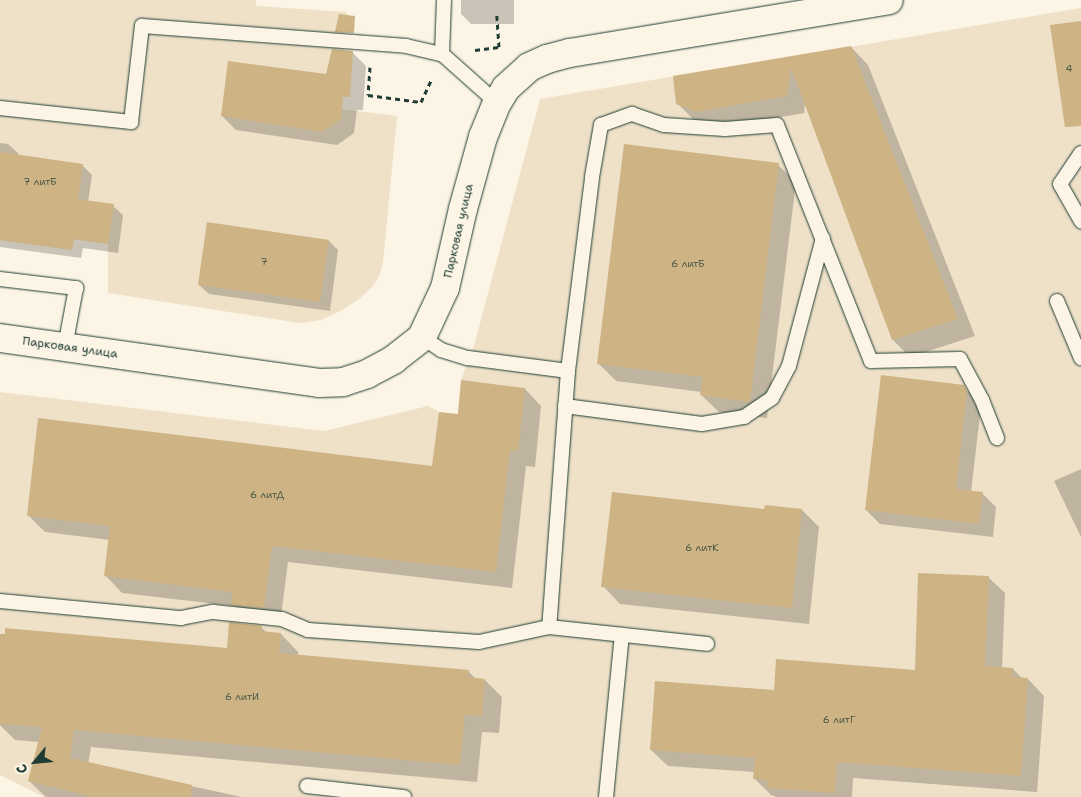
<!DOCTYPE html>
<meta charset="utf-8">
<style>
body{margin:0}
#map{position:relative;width:1081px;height:797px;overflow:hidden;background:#fcf5e5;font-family:"Shantell Sans",sans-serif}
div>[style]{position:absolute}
.built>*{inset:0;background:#eee1c8}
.shadow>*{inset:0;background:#0003}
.building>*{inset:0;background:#ceb384}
.path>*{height:3px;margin-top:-1.5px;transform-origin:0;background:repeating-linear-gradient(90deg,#1f3d34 0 5px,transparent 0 9px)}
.roads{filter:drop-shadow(0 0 1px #1f3d34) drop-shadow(0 0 1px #1f3d34)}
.service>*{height:14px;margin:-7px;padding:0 7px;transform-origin:7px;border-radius:7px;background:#fcf5e5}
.tertiary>*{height:28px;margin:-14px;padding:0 14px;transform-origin:14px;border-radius:14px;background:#fcf5e5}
span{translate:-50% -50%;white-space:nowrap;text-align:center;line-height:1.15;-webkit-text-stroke:4px #fcf5e5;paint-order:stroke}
.number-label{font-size:10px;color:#4b5a48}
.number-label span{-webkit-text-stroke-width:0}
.street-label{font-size:12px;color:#1f3d34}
.north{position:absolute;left:10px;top:737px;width:50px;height:50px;-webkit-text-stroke:4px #fcf5e5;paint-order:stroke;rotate:242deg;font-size:14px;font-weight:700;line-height:20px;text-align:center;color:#1f3d34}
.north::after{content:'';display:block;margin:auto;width:18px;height:22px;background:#1f3d34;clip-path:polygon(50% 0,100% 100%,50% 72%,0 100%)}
</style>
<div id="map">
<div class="built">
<i style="clip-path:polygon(0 0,256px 0,256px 6px,347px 12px,343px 61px,350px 97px,343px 97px,342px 109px,397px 116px,383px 263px,380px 274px,373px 286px,359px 299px,342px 310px,321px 320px,300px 323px,108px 293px,108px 244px,74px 239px,72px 250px,0 240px)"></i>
<i style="clip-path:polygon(1081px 8px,1081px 797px,44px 797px,0 775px,0 392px,324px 431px,428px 406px,439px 412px,458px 414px,461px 380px,475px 342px,540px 99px)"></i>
</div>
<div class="shadow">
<i style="clip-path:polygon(461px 0,514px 0,514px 24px,471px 24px,461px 14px)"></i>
<i style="clip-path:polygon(851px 47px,868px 65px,975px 336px,910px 357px,893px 340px,805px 103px,804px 113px,714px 129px,695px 121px,677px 103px)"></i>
<i style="clip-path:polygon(352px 52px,366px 66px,363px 110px,357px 110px,354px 133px,337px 145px,236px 130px,222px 116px,327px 75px)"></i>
<i style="clip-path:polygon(0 143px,8px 144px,18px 153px,18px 156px,82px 165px,92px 175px,88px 202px,113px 206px,123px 215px,118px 253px,83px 248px,81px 258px,0 247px)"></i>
<i style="clip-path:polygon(778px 165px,796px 182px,767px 418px,719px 412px,701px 395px,702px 392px,616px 381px,599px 364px)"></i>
<i style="clip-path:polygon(329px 241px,338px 250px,330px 311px,209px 294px,199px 285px)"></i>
<i style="clip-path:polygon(963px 386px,981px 406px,971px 492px,982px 493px,996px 507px,993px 537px,880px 524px,866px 510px)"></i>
<i style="clip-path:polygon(525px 389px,541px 406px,535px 467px,526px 466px,512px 588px,288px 562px,280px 624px,249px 621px,234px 606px,122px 593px,106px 576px,110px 540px,45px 532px,28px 515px,434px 467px,459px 415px)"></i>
<i style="clip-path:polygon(1081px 469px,1081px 537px,1054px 481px)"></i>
<i style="clip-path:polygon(765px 510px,802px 510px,819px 527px,809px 624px,620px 604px,603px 586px)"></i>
<i style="clip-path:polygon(988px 577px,1005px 593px,1002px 668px,1013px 669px,1023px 679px,1028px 679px,1044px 696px,1037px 792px,853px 778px,852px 797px,777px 797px,771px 795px,754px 778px,755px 772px,668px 766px,651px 750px,775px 692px,916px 671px)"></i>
<i style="clip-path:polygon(261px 627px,267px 633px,281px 634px,298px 652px,298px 655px,468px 671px,476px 679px,485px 680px,502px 697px,499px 733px,482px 732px,477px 782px,91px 747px,88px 764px,242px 797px,46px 797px,29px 781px,39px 742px,15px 740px,0 725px,0 635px,228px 650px)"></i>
</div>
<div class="building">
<i style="clip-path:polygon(339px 14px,355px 16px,354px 33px,335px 32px)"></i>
<i style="clip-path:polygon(1081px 21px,1081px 126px,1065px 127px,1050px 25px)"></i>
<i style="clip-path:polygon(851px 46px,958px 319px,892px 340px,791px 67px,787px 96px,696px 112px,676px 104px,673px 76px)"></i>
<i style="clip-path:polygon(332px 49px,353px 51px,350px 97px,343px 96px,341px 119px,322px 132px,221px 116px,228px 61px,326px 74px)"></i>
<i style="clip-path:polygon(624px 144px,779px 163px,750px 402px,700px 395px,703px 377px,597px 364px)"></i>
<i style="clip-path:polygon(0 152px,83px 164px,78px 199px,114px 204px,108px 244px,74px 239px,72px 250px,0 240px)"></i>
<i style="clip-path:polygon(207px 222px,329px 240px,320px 302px,198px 285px)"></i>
<i style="clip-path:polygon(881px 375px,964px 385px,967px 391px,956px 489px,983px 492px,979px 524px,865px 510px)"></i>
<i style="clip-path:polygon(461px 380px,525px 388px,518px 451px,510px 450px,496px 572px,272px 546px,264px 608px,231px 605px,232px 592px,104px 576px,110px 526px,27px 516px,38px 418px,432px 466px,439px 412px,458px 414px)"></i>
<i style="clip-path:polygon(612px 492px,764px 509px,765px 505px,802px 509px,792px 608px,601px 587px)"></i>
<i style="clip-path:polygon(918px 573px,989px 576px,985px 666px,1013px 668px,1012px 677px,1028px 678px,1021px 776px,837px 762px,835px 793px,767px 788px,767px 780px,753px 779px,755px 758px,650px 750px,655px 681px,774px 690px,776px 659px,915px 670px)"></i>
<i style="clip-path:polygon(229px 622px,262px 626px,261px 631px,281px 633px,279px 653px,469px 670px,468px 677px,485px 679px,482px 716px,465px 715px,460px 765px,74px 730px,70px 758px,192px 785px,191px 797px,93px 797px,28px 781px,42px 727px,0 724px,0 634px,5px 634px,5px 628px,227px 648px)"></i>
</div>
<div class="path">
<i style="left:475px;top:50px;width:24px;rotate:-7deg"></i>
<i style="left:499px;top:47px;width:32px;rotate:-94deg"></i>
<i style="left:370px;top:67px;width:28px;rotate:94deg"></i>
<i style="left:368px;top:95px;width:53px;rotate:7.5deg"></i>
<i style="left:421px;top:102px;width:26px;rotate:-65deg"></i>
</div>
<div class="roads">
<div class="service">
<i style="left:442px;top:54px;width:54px;rotate:-87.9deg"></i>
<i style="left:0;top:108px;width:132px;rotate:6.1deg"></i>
<i style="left:131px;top:122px;width:97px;rotate:-83.5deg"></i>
<i style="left:142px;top:26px;width:265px;rotate:4.3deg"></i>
<i style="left:406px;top:46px;width:37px;rotate:13deg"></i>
<i style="left:442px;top:54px;width:74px;rotate:41.7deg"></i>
<i style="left:1081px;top:153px;width:37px;rotate:124deg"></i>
<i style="left:1060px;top:184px;width:43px;rotate:60.4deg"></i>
<i style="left:0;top:279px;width:77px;rotate:6.8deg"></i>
<i style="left:76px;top:288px;width:60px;rotate:100.6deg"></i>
<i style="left:1057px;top:301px;width:62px;rotate:67.2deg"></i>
<i style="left:422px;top:337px;width:23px;rotate:34deg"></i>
<i style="left:441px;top:350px;width:28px;rotate:17deg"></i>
<i style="left:468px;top:358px;width:101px;rotate:7.4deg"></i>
<i style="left:568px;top:371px;width:257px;rotate:94.2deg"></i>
<i style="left:549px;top:627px;width:159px;rotate:6.1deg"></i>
<i style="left:568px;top:371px;width:195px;rotate:-82.9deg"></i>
<i style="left:592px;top:177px;width:53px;rotate:-80.2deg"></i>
<i style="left:601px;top:125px;width:33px;rotate:-20deg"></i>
<i style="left:632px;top:114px;width:34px;rotate:19deg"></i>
<i style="left:664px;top:125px;width:61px;rotate:3.8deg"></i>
<i style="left:725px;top:129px;width:52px;rotate:-4.4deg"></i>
<i style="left:777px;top:125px;width:254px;rotate:68.3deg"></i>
<i style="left:871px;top:361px;width:89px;rotate:-1.3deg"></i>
<i style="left:960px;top:359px;width:47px;rotate:61.8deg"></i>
<i style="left:982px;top:400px;width:41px;rotate:68.5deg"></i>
<i style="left:565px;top:406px;width:138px;rotate:7.5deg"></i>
<i style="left:702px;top:424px;width:43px;rotate:-9.5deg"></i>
<i style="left:744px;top:417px;width:34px;rotate:-34deg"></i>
<i style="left:772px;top:398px;width:36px;rotate:-62deg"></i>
<i style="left:789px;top:366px;width:132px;rotate:-75.1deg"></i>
<i style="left:0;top:601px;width:182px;rotate:5.4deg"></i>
<i style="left:181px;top:618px;width:33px;rotate:-11deg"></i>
<i style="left:213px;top:612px;width:69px;rotate:5.8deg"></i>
<i style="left:282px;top:619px;width:28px;rotate:23deg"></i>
<i style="left:308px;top:630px;width:171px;rotate:4deg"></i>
<i style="left:479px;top:642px;width:72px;rotate:-12.1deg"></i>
<i style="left:307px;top:786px;width:98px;rotate:6.5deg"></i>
<i style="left:606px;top:797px;width:163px;rotate:-84.4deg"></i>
</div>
<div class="tertiary">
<i style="left:0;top:338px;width:322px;rotate:8deg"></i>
<i style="left:319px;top:383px;width:24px;rotate:-2deg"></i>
<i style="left:343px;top:382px;width:25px;rotate:-18deg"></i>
<i style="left:367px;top:374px;width:30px;rotate:-28deg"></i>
<i style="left:393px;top:360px;width:37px;rotate:-38deg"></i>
<i style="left:422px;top:337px;width:54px;rotate:-64.9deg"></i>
<i style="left:445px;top:288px;width:81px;rotate:-77.2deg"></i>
<i style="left:463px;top:209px;width:75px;rotate:-74.5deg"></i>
<i style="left:483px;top:137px;width:37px;rotate:-68deg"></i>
<i style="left:497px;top:103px;width:17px;rotate:-59deg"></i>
<i style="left:506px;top:88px;width:31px;rotate:-42deg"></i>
<i style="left:529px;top:67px;width:20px;rotate:-24deg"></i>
<i style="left:547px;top:59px;width:24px;rotate:-15deg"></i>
<i style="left:570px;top:53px;width:323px;rotate:-9.4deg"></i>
</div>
</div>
<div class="number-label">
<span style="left:1069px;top:69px">4</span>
<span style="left:40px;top:182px">7 литБ</span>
<span style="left:264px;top:262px">7</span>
<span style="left:688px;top:264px">6 литБ</span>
<span style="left:267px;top:495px">6 литД</span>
<span style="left:702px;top:548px">6 литК</span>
<span style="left:242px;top:697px">6 литИ</span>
<span style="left:839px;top:720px">6 литГ</span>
</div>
<div class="street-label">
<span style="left:459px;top:231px;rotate:-77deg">Парковая улица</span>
<span style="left:70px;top:348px;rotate:8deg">Парковая улица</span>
</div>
<div class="north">С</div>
</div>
